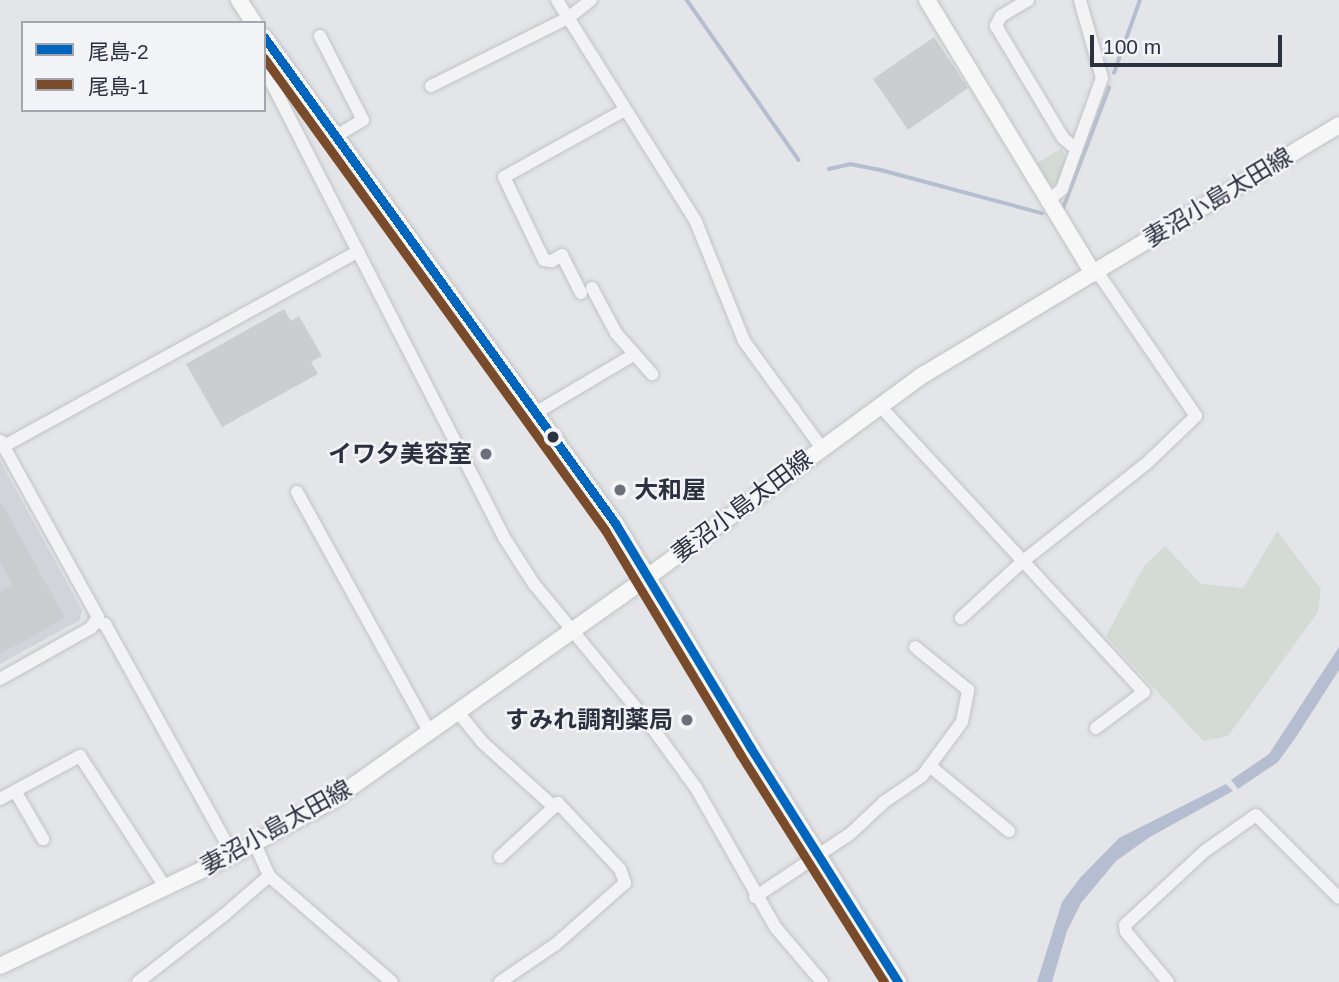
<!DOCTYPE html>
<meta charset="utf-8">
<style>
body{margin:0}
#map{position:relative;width:1339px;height:982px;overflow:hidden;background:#e4e5e8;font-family:Arial,"Noto Sans JP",sans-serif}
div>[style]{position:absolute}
.built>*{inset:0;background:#d3d4db}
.green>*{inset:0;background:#d4dbd4}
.water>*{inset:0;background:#b5bed1}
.stream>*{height:3.5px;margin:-1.75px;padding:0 1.75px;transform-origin:1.75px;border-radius:1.75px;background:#b5bed1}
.building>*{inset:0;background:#cccdd0}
.roads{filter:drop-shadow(0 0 2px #c2c3c6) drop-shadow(0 0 2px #c2c3c6)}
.street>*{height:12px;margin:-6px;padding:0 6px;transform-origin:6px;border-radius:6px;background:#f3f3f5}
.secondary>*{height:16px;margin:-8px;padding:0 8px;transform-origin:8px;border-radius:8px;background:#f7f7f7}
.bus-1>*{height:9px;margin:-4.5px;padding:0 4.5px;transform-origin:4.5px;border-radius:4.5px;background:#0065bd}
.bus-2>*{height:9px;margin:-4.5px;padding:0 4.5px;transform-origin:4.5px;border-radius:4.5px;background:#7a4b2a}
.dots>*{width:19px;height:19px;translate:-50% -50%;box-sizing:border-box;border:4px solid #f2f4f7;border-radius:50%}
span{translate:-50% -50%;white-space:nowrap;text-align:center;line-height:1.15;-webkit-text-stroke:5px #f2f4f7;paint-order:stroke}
.street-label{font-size:24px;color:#2c3140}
.poi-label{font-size:24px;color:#2c3140;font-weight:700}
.right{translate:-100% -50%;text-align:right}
.left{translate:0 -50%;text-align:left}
.legend{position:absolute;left:21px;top:21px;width:245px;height:91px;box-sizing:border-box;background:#f2f4f7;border:2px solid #a3a6ae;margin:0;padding:9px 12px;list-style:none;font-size:21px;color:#2c3140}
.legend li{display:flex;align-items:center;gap:14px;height:35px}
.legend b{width:35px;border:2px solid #a3a6ae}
.scale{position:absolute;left:1090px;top:35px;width:192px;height:32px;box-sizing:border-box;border:4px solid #2c3140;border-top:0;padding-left:9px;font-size:21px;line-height:24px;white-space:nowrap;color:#2c3140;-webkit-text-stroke:5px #f2f4f7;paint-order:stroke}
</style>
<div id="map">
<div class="built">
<i style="clip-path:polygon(0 461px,82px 610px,80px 620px,0 664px)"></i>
</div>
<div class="green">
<i style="clip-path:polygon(1062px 148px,1066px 158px,1058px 185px,1049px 185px,1037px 163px)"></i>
<i style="clip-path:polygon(1277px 531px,1321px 589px,1318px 612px,1228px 736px,1203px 741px,1106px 636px,1144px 566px,1165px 546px,1201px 584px,1243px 588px)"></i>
</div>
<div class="water">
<i style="clip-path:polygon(1339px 647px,1339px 670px,1296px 737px,1278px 762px,1238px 789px,1231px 780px,1269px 754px)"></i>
<i style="clip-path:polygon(1226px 784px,1233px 791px,1150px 837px,1116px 861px,1081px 903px,1067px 931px,1052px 982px,1037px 982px,1062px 902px,1080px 878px,1119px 838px)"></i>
</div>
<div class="stream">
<i style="left:687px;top:0;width:195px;rotate:55deg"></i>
<i style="left:1114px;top:73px;width:77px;rotate:-70.4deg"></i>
<i style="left:829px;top:169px;width:22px;rotate:-13deg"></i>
<i style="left:850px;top:164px;width:32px;rotate:11deg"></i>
<i style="left:881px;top:170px;width:167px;rotate:15deg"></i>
<i style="left:1062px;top:211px;width:132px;rotate:-69.1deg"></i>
</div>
<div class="building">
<i style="clip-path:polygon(934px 37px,968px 88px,908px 130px,873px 79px)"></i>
<i style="clip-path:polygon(284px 309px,291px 321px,299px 316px,322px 356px,311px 362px,318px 374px,222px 427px,186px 364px)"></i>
<i style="clip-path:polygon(0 500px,65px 618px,0 654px,0 592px,13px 585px,0 562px)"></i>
</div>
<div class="roads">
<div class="street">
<i style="left:557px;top:0;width:262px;rotate:57.9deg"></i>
<i style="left:696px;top:222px;width:128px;rotate:68deg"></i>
<i style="left:744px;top:341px;width:131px;rotate:54deg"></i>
<i style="left:1028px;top:0;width:31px;rotate:149deg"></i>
<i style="left:1001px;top:16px;width:11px;rotate:117deg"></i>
<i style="left:996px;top:26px;width:131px;rotate:59.1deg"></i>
<i style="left:1063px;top:138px;width:17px;rotate:40deg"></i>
<i style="left:320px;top:36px;width:94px;rotate:62.9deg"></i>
<i style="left:363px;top:120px;width:31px;rotate:149deg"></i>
<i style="left:277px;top:55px;width:19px;rotate:129deg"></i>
<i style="left:265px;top:70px;width:527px;rotate:62.9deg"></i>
<i style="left:505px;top:539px;width:54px;rotate:57.2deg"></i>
<i style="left:534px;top:584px;width:184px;rotate:50.5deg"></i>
<i style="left:651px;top:726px;width:77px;rotate:54deg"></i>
<i style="left:696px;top:788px;width:161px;rotate:60.3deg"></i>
<i style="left:776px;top:928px;width:71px;rotate:49.6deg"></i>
<i style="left:431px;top:86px;width:153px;rotate:-26.4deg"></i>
<i style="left:568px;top:18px;width:29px;rotate:-38deg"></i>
<i style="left:1047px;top:202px;width:20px;rotate:-41deg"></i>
<i style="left:1062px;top:189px;width:118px;rotate:-70.2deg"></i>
<i style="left:1102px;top:78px;width:81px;rotate:-105.8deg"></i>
<i style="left:592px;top:288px;width:51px;rotate:61.9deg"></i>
<i style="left:616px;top:333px;width:55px;rotate:48.7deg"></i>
<i style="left:581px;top:293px;width:42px;rotate:-116.6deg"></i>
<i style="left:562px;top:255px;width:12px;rotate:149deg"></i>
<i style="left:552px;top:261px;width:8px;rotate:-173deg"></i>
<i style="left:544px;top:260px;width:92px;rotate:-115.7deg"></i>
<i style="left:504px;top:177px;width:138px;rotate:-29deg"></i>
<i style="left:879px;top:405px;width:391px;rotate:47.3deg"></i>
<i style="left:1144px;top:692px;width:60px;rotate:143.1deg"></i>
<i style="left:537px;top:412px;width:112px;rotate:-30.7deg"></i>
<i style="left:4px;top:446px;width:404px;rotate:-28.8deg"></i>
<i style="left:297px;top:492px;width:273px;rotate:61.1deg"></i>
<i style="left:961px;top:618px;width:83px;rotate:-42.6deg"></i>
<i style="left:1022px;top:562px;width:159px;rotate:-38.4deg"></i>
<i style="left:1147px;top:463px;width:68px;rotate:-43.8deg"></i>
<i style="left:1196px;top:416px;width:168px;rotate:-124.4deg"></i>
<i style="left:1101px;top:277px;width:9px;rotate:-153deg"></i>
<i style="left:97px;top:622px;width:8px;rotate:14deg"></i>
<i style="left:105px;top:624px;width:264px;rotate:61deg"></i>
<i style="left:0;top:679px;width:104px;rotate:-29.3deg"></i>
<i style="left:91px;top:628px;width:13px;rotate:-58deg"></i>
<i style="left:98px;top:617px;width:201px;rotate:-118.9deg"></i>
<i style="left:457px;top:711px;width:40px;rotate:51deg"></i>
<i style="left:482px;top:742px;width:97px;rotate:42.1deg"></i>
<i style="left:554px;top:807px;width:6px;rotate:-45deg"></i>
<i style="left:558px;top:803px;width:91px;rotate:46.8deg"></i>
<i style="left:620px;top:869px;width:15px;rotate:70deg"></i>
<i style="left:625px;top:883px;width:92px;rotate:138.5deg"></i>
<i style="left:556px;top:944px;width:68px;rotate:145.8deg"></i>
<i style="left:931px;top:767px;width:101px;rotate:39.4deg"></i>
<i style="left:15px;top:791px;width:56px;rotate:59.7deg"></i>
<i style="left:0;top:799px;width:91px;rotate:-28.3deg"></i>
<i style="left:80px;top:756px;width:156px;rotate:57deg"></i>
<i style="left:255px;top:844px;width:35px;rotate:66deg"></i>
<i style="left:269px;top:876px;width:162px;rotate:40.8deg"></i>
<i style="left:500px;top:857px;width:74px;rotate:-42.8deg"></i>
<i style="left:755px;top:897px;width:114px;rotate:-33.6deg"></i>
<i style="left:850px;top:834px;width:47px;rotate:-43.3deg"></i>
<i style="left:884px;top:802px;width:46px;rotate:-34.4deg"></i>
<i style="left:922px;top:776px;width:67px;rotate:-53.5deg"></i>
<i style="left:962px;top:722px;width:33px;rotate:-79deg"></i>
<i style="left:968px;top:690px;width:68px;rotate:-140.9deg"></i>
<i style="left:138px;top:982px;width:109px;rotate:-37.9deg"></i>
<i style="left:224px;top:915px;width:60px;rotate:-40.9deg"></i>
<i style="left:1168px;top:982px;width:65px;rotate:-130deg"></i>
<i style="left:1126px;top:932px;width:7px;rotate:-98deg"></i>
<i style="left:1125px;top:925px;width:109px;rotate:-42.8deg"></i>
<i style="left:1205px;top:851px;width:62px;rotate:-35.2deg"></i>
<i style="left:1256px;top:815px;width:117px;rotate:45deg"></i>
</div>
<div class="secondary">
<i style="left:239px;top:0;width:27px;rotate:57deg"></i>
<i style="left:927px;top:0;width:320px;rotate:58.7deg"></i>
<i style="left:264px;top:37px;width:599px;rotate:54.16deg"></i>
<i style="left:615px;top:523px;width:262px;rotate:58.9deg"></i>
<i style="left:750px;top:747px;width:278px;rotate:57.8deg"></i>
<i style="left:0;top:966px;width:258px;rotate:-25.5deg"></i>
<i style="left:233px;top:855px;width:114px;rotate:-28.8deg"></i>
<i style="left:333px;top:800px;width:387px;rotate:-35.3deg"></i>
<i style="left:649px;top:576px;width:340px;rotate:-36.3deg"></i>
<i style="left:923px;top:375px;width:485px;rotate:-31deg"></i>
</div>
</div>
<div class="bus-1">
<i style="left:264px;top:37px;width:599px;rotate:54.16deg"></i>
<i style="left:615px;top:523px;width:262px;rotate:58.9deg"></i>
<i style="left:750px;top:747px;width:278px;rotate:57.8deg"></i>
</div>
<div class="bus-2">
<i style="left:264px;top:58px;width:582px;rotate:54.15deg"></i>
<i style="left:605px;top:530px;width:262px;rotate:58.9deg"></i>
<i style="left:740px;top:754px;width:270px;rotate:57.7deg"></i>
</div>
<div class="dots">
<i style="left:553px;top:437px;background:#2c3140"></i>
<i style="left:486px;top:454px;background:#6c707b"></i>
<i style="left:620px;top:490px;background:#6c707b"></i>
<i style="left:687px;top:720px;background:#6c707b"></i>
</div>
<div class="street-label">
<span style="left:1218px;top:197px;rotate:-31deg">妻沼小島太田線</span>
<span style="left:742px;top:506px;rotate:-37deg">妻沼小島太田線</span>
<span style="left:276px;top:827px;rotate:-29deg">妻沼小島太田線</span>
</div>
<div class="poi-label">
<span class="right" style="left:472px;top:454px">イワ夕美容室</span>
<span class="left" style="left:634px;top:490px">大和屋</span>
<span class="right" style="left:673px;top:720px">すみれ調剤薬局</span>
</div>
<ul class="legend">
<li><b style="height:9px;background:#0065bd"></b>尾島-2</li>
<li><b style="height:9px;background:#7a4b2a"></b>尾島-1</li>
</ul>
<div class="scale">100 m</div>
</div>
